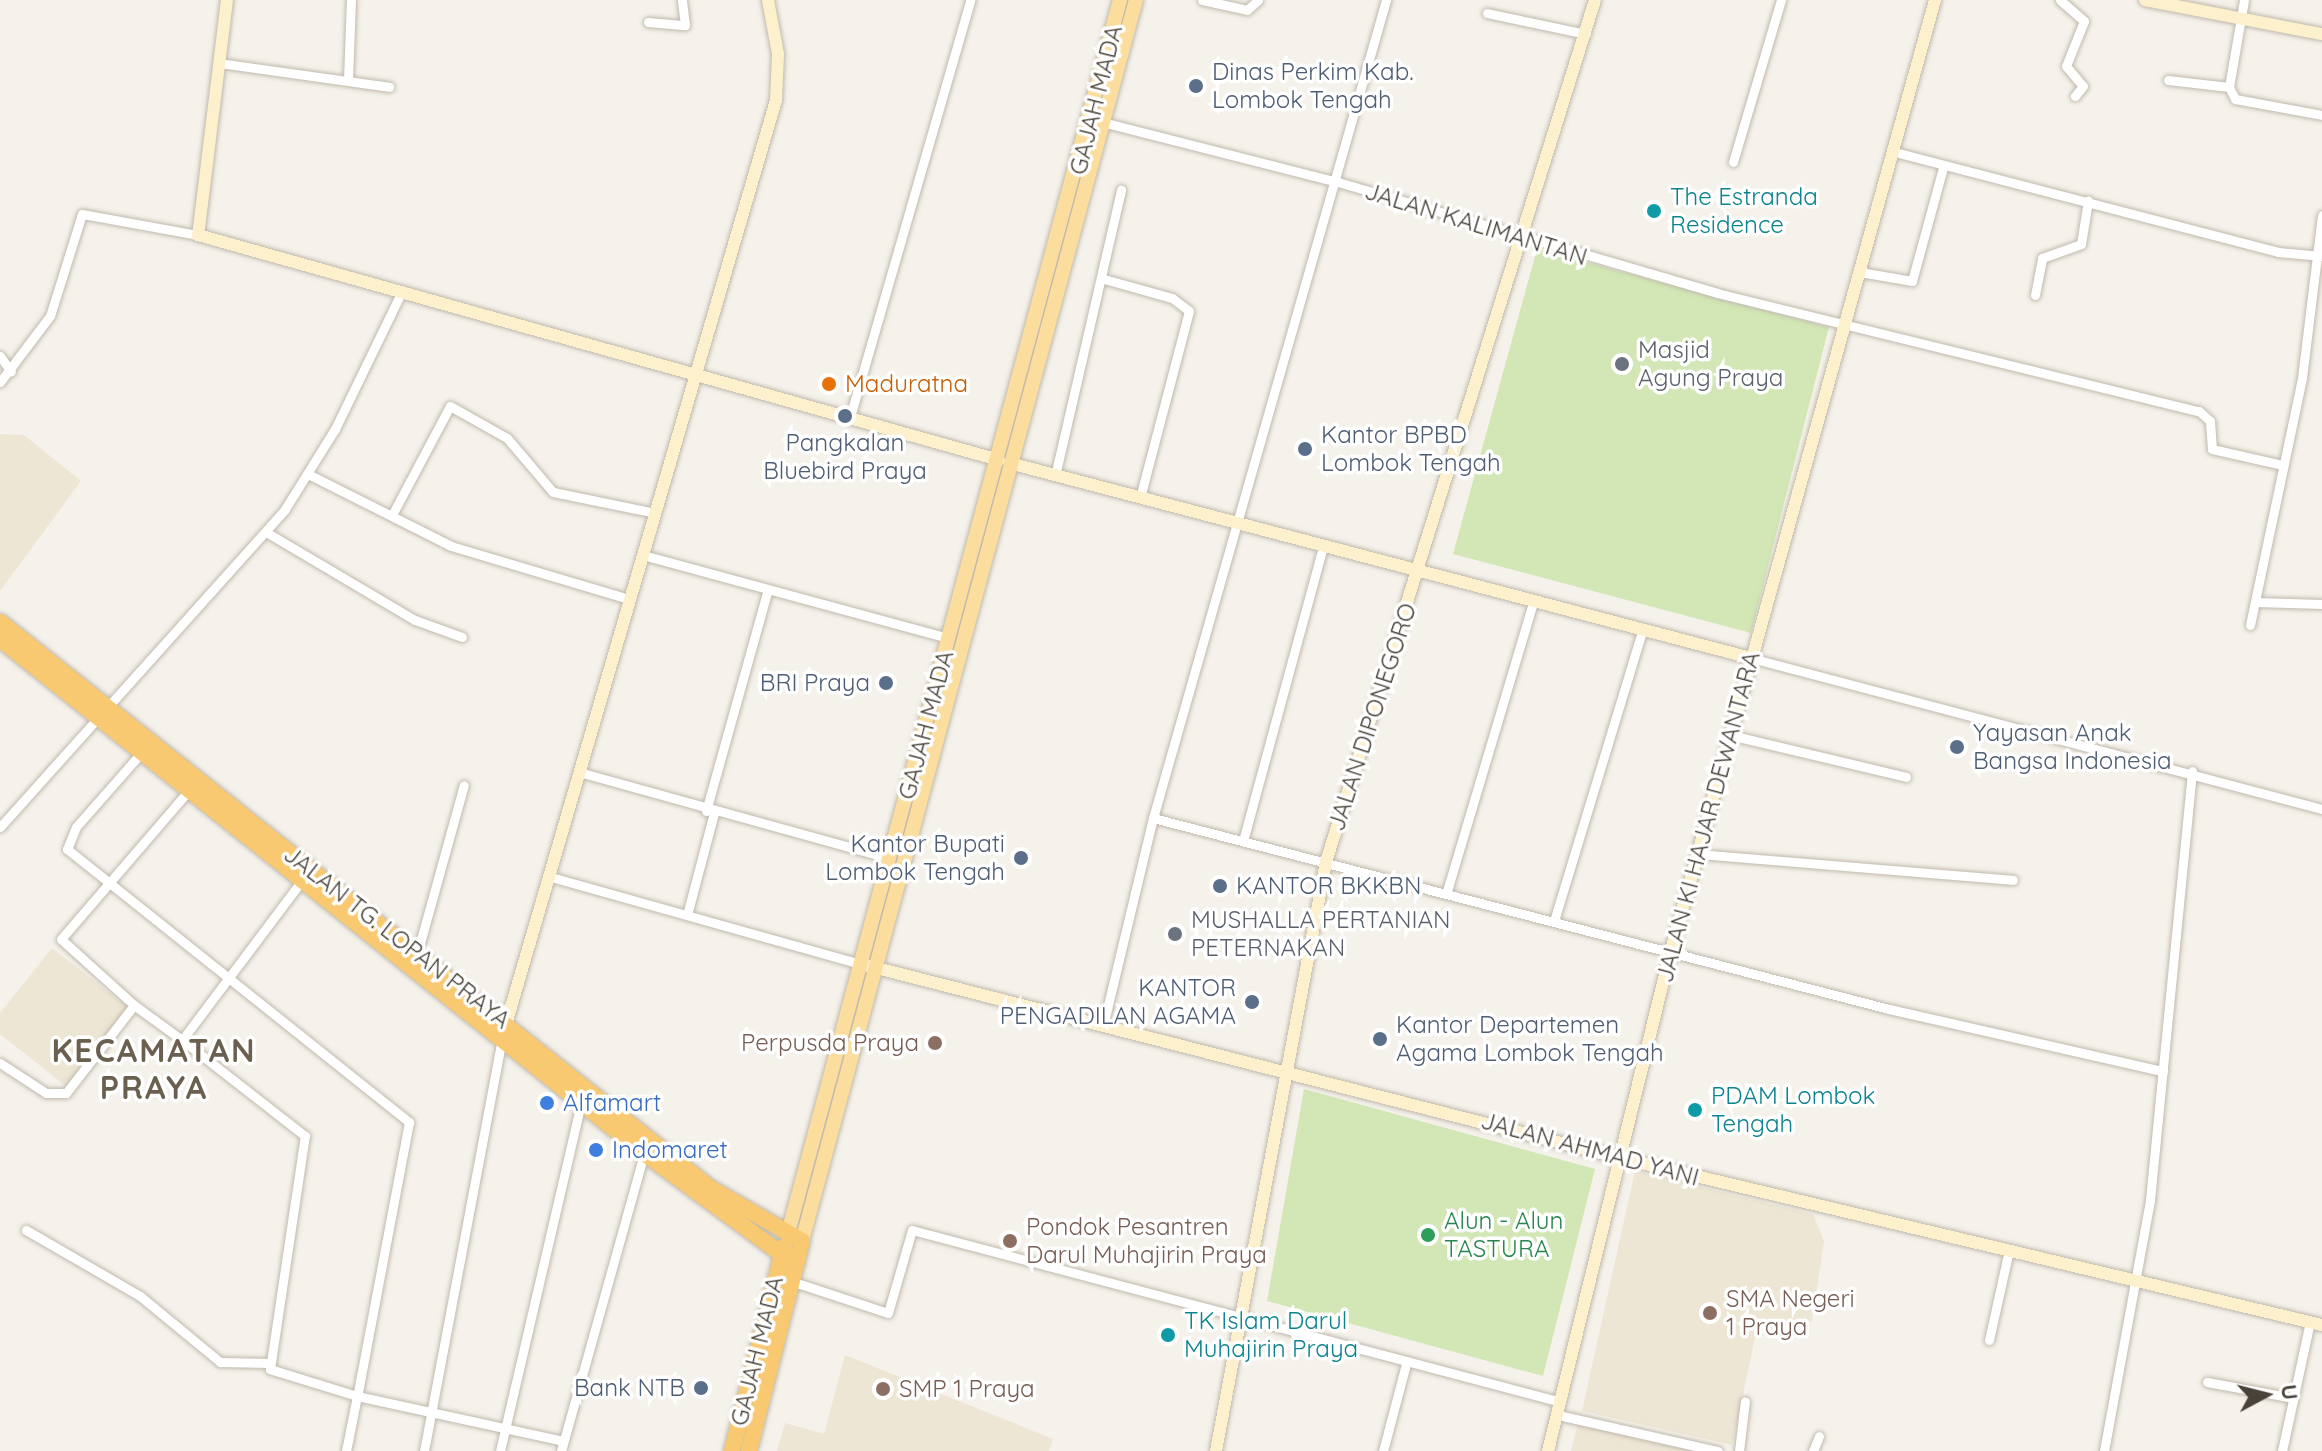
<!DOCTYPE html>
<style>
body{margin:0}
#map{position:relative;width:2322px;height:1451px;overflow:hidden;background:#f5f2eb;font-family:Quicksand,sans-serif}
div>[style]{position:absolute}
.education>*{inset:0;background:#ede6d5}
.green>*{inset:0;background:#d2e7b5}
.roads{filter:drop-shadow(0 0 2px #c0b9ad) drop-shadow(0 0 2px #c0b9ad)}
.street>*{height:9px;margin:-4.5px;padding:0 4.5px;transform-origin:4.5px;border-radius:4.5px;background:#fff}
.secondary>*{height:12px;margin:-6px;padding:0 6px;transform-origin:6px;border-radius:6px;background:#fdf0cd}
.primary>*{height:14px;margin:-7px;padding:0 7px;transform-origin:7px;border-radius:7px;background:#fbde9e}
.highway>*{height:16px;margin:-8px;padding:0 8px;transform-origin:8px;border-radius:8px;background:#f9c972}
.dots>*{width:22px;height:22px;translate:-50% -50%;box-sizing:border-box;border:4px solid #fff;border-radius:50%}
span{translate:-50% -50%;white-space:nowrap;text-align:center;line-height:1.15;-webkit-text-stroke:7px #fff;paint-order:stroke}
.service-label{font-size:24px;color:#4e5e75}
.left{translate:0 -50%;text-align:left}
.right{translate:-100% -50%;text-align:right}
.street-label{font-size:24px;color:#494239}
.culture-label{font-size:24px;color:#0d838f}
.worship-label{font-size:24px;color:#5b616d}
.food-label{font-size:24px;color:#c56008}
.education-label{font-size:24px;color:#785e54}
.shop-label{font-size:24px;color:#366cbe}
.leisure-label{font-size:24px;color:#27864d}
.district-label{font-size:32px;color:#6b6050;font-weight:700;letter-spacing:2px}
.north{position:absolute;left:2226px;top:1355px;width:80px;height:80px;-webkit-text-stroke:6px #fff;paint-order:stroke;rotate:83deg;font-size:22px;font-weight:700;line-height:32px;text-align:center;color:#494239}
.north::after{content:'';display:block;margin:auto;width:28px;height:36px;background:#494239;clip-path:polygon(50% 0,100% 100%,50% 72%,0 100%)}
</style>
<div id="map">
<div class="education">
<i style="clip-path:polygon(0 434px,24px 435px,81px 481px,0 591px)"></i>
<i style="clip-path:polygon(52px 948px,129px 1008px,67px 1087px,0 1034px,0 1013px)"></i>
<i style="clip-path:polygon(1635px 1171px,1813px 1214px,1824px 1241px,1812px 1321px,1755px 1338px,1732px 1445px,1582px 1411px)"></i>
<i style="clip-path:polygon(845px 1355px,1053px 1439px,1049px 1451px,777px 1451px,785px 1423px,824px 1434px)"></i>
<i style="clip-path:polygon(1579px 1419px,1725px 1451px,1571px 1451px)"></i>
</div>
<div class="green">
<i style="clip-path:polygon(1537px 249px,1829px 327px,1751px 633px,1453px 554px)"></i>
<i style="clip-path:polygon(1304px 1089px,1595px 1169px,1543px 1376px,1267px 1301px)"></i>
</div>
<div class="roads">
<div class="street">
<i style="left:1202px;top:0;width:46px;rotate:12.5deg"></i>
<i style="left:1247px;top:10px;width:15px;rotate:-42deg"></i>
<i style="left:2060px;top:0;width:32px;rotate:41deg"></i>
<i style="left:2084px;top:21px;width:48px;rotate:111.8deg"></i>
<i style="left:2066px;top:66px;width:26px;rotate:50deg"></i>
<i style="left:2083px;top:86px;width:13px;rotate:129deg"></i>
<i style="left:1487px;top:13px;width:101px;rotate:12deg"></i>
<i style="left:648px;top:22px;width:37px;rotate:5deg"></i>
<i style="left:685px;top:25px;width:25px;rotate:-97deg"></i>
<i style="left:219px;top:63px;width:172px;rotate:8deg"></i>
<i style="left:348px;top:80px;width:80px;rotate:-87.9deg"></i>
<i style="left:2168px;top:80px;width:61px;rotate:6.5deg"></i>
<i style="left:2229px;top:87px;width:88px;rotate:-80.2deg"></i>
<i style="left:2229px;top:87px;width:13px;rotate:63deg"></i>
<i style="left:2235px;top:99px;width:88px;rotate:10.4deg"></i>
<i style="left:1106px;top:123px;width:239px;rotate:14.3deg"></i>
<i style="left:1338px;top:182px;width:395px;rotate:16.3deg"></i>
<i style="left:1717px;top:293px;width:496px;rotate:13.8deg"></i>
<i style="left:2199px;top:411px;width:15px;rotate:42deg"></i>
<i style="left:2210px;top:421px;width:28px;rotate:86deg"></i>
<i style="left:2212px;top:449px;width:73px;rotate:12.7deg"></i>
<i style="left:1891px;top:151px;width:400px;rotate:14.6deg"></i>
<i style="left:2278px;top:252px;width:44px;rotate:5.2deg"></i>
<i style="left:1733px;top:162px;width:169px;rotate:-73.5deg"></i>
<i style="left:1860px;top:272px;width:53px;rotate:9.8deg"></i>
<i style="left:1912px;top:281px;width:117px;rotate:-74.7deg"></i>
<i style="left:1104px;top:279px;width:71px;rotate:15.6deg"></i>
<i style="left:1172px;top:298px;width:21px;rotate:37deg"></i>
<i style="left:1189px;top:311px;width:193px;rotate:104.7deg"></i>
<i style="left:2035px;top:295px;width:38px;rotate:-79deg"></i>
<i style="left:2042px;top:258px;width:41px;rotate:-19.7deg"></i>
<i style="left:2081px;top:244px;width:44px;rotate:-80.8deg"></i>
<i style="left:0;top:356px;width:19px;rotate:55deg"></i>
<i style="left:0;top:382px;width:83px;rotate:-52.9deg"></i>
<i style="left:50px;top:316px;width:107px;rotate:-72.6deg"></i>
<i style="left:82px;top:214px;width:118px;rotate:10.3deg"></i>
<i style="left:850px;top:417px;width:434px;rotate:-73.9deg"></i>
<i style="left:308px;top:474px;width:160px;rotate:26.7deg"></i>
<i style="left:451px;top:546px;width:186px;rotate:16.6deg"></i>
<i style="left:1055px;top:476px;width:294px;rotate:-77deg"></i>
<i style="left:392px;top:515px;width:123px;rotate:-62deg"></i>
<i style="left:450px;top:406px;width:65px;rotate:29.3deg"></i>
<i style="left:507px;top:438px;width:71px;rotate:49.6deg"></i>
<i style="left:553px;top:492px;width:104px;rotate:11.6deg"></i>
<i style="left:266px;top:532px;width:173px;rotate:30.6deg"></i>
<i style="left:415px;top:620px;width:50px;rotate:19.9deg"></i>
<i style="left:643px;top:555px;width:317px;rotate:15.2deg"></i>
<i style="left:2256px;top:602px;width:66px;rotate:1.7deg"></i>
<i style="left:2250px;top:625px;width:252px;rotate:-78.1deg"></i>
<i style="left:2302px;top:378px;width:164px;rotate:-83deg"></i>
<i style="left:1751px;top:658px;width:591px;rotate:14.81deg"></i>
<i style="left:1730px;top:735px;width:181px;rotate:13.4deg"></i>
<i style="left:141px;top:753px;width:98px;rotate:131.3deg"></i>
<i style="left:76px;top:827px;width:24px;rotate:112deg"></i>
<i style="left:67px;top:849px;width:438px;rotate:38.6deg"></i>
<i style="left:409px;top:1122px;width:279px;rotate:100.7deg"></i>
<i style="left:357px;top:1396px;width:91px;rotate:-162.8deg"></i>
<i style="left:270px;top:1369px;width:236px;rotate:-81.5deg"></i>
<i style="left:305px;top:1136px;width:156px;rotate:-142deg"></i>
<i style="left:579px;top:772px;width:323px;rotate:15.5deg"></i>
<i style="left:706px;top:811px;width:230px;rotate:-74.4deg"></i>
<i style="left:1153px;top:818px;width:851px;rotate:-74.1deg"></i>
<i style="left:0;top:827px;width:427px;rotate:-48.1deg"></i>
<i style="left:285px;top:509px;width:94px;rotate:-58deg"></i>
<i style="left:335px;top:429px;width:151px;rotate:-64.1deg"></i>
<i style="left:1243px;top:841px;width:305px;rotate:-74.8deg"></i>
<i style="left:1698px;top:854px;width:316px;rotate:4.7deg"></i>
<i style="left:551px;top:877px;width:322px;rotate:15.7deg"></i>
<i style="left:1447px;top:891px;width:301px;rotate:-73.4deg"></i>
<i style="left:687px;top:915px;width:106px;rotate:-75.2deg"></i>
<i style="left:1554px;top:921px;width:303px;rotate:-73.1deg"></i>
<i style="left:417px;top:954px;width:175px;rotate:-74.5deg"></i>
<i style="left:134px;top:1005px;width:98px;rotate:-137.9deg"></i>
<i style="left:61px;top:939px;width:196px;rotate:-49.3deg"></i>
<i style="left:1103px;top:1026px;width:214px;rotate:-76.5deg"></i>
<i style="left:1153px;top:818px;width:760px;rotate:14.55deg"></i>
<i style="left:1889px;top:1009px;width:281px;rotate:12.8deg"></i>
<i style="left:0;top:1063px;width:55px;rotate:33.1deg"></i>
<i style="left:46px;top:1093px;width:20px"></i>
<i style="left:66px;top:1093px;width:111px;rotate:-52.3deg"></i>
<i style="left:134px;top:1005px;width:59px;rotate:36.1deg"></i>
<i style="left:182px;top:1040px;width:200px;rotate:-53.1deg"></i>
<i style="left:26px;top:1230px;width:132px;rotate:30.1deg"></i>
<i style="left:140px;top:1296px;width:104px;rotate:39.5deg"></i>
<i style="left:220px;top:1362px;width:50px;rotate:1.1deg"></i>
<i style="left:791px;top:1281px;width:102px;rotate:18.3deg"></i>
<i style="left:888px;top:1313px;width:86px;rotate:-73.9deg"></i>
<i style="left:912px;top:1230px;width:671px;rotate:14.84deg"></i>
<i style="left:1989px;top:1340px;width:88px;rotate:-77.5deg"></i>
<i style="left:2207px;top:1382px;width:87px;rotate:10.5deg"></i>
<i style="left:1558px;top:1415px;width:164px;rotate:12.7deg"></i>
<i style="left:346px;top:1451px;width:56px;rotate:-78.7deg"></i>
<i style="left:357px;top:1396px;width:211px;rotate:12.3deg"></i>
<i style="left:424px;top:1451px;width:420px;rotate:-79.3deg"></i>
<i style="left:500px;top:1451px;width:358px;rotate:-76.9deg"></i>
<i style="left:561px;top:1451px;width:309px;rotate:-74.4deg"></i>
<i style="left:1383px;top:1451px;width:90px;rotate:-75.2deg"></i>
<i style="left:1739px;top:1451px;width:50px;rotate:-83.2deg"></i>
<i style="left:1813px;top:1451px;width:16px;rotate:-68deg"></i>
<i style="left:2104px;top:1451px;width:255px;rotate:-79.6deg"></i>
<i style="left:2150px;top:1200px;width:431px;rotate:-84.4deg"></i>
<i style="left:2282px;top:1451px;width:132px;rotate:-77.8deg"></i>
</div>
<div class="secondary">
<i style="left:227px;top:0;width:237px;rotate:97deg"></i>
<i style="left:198px;top:235px;width:832px;rotate:15.69deg"></i>
<i style="left:2145px;top:0;width:180px;rotate:10.9deg"></i>
<i style="left:1013px;top:464px;width:763px;rotate:14.73deg"></i>
<i style="left:861px;top:964px;width:779px;rotate:14.34deg"></i>
<i style="left:1616px;top:1157px;width:726px;rotate:13.39deg"></i>
<i style="left:504px;top:1031px;width:970px;rotate:-73.71deg"></i>
<i style="left:776px;top:100px;width:46px;rotate:-87.5deg"></i>
<i style="left:778px;top:54px;width:55px;rotate:-100.5deg"></i>
<i style="left:1216px;top:1451px;width:599px;rotate:-79.42deg"></i>
<i style="left:1326px;top:862px;width:903px;rotate:-72.67deg"></i>
<i style="left:1548px;top:1451px;width:516px;rotate:-76.21deg"></i>
<i style="left:1671px;top:950px;width:986px;rotate:-74.47deg"></i>
</div>
<div class="primary">
<i style="left:788px;top:1233px;width:1277px;rotate:-74.93deg"></i>
<i style="left:802px;top:1241px;width:1285px;rotate:-74.94deg"></i>
</div>
<div class="highway">
<i style="left:0;top:622px;width:908px;rotate:38.56deg"></i>
<i style="left:710px;top:1188px;width:106px;rotate:29.9deg"></i>
<i style="left:802px;top:1241px;width:217px;rotate:104.2deg"></i>
<i style="left:0;top:639px;width:824px;rotate:38.59deg"></i>
<i style="left:644px;top:1153px;width:187px;rotate:36.3deg"></i>
<i style="left:732px;top:1451px;width:211px;rotate:-75.7deg"></i>
</div>
</div>
<div class="dots">
<i style="left:1196px;top:86px;background:#5c6f8a"></i>
<i style="left:1654px;top:211px;background:#0f9aa8"></i>
<i style="left:1622px;top:364px;background:#6b7280"></i>
<i style="left:829px;top:384px;background:#e8710a"></i>
<i style="left:845px;top:416px;background:#5c6f8a"></i>
<i style="left:1305px;top:449px;background:#5c6f8a"></i>
<i style="left:886px;top:683px;background:#5c6f8a"></i>
<i style="left:1957px;top:747px;background:#5c6f8a"></i>
<i style="left:1021px;top:858px;background:#5c6f8a"></i>
<i style="left:1220px;top:886px;background:#5c6f8a"></i>
<i style="left:1175px;top:934px;background:#6b7280"></i>
<i style="left:1252px;top:1002px;background:#5c6f8a"></i>
<i style="left:1380px;top:1039px;background:#5c6f8a"></i>
<i style="left:935px;top:1043px;background:#8d6e63"></i>
<i style="left:547px;top:1103px;background:#3f7fe0"></i>
<i style="left:1695px;top:1110px;background:#0f9aa8"></i>
<i style="left:596px;top:1150px;background:#3f7fe0"></i>
<i style="left:1428px;top:1235px;background:#2e9e5b"></i>
<i style="left:1010px;top:1241px;background:#8d6e63"></i>
<i style="left:1710px;top:1313px;background:#8d6e63"></i>
<i style="left:1168px;top:1335px;background:#0f9aa8"></i>
<i style="left:701px;top:1388px;background:#5c6f8a"></i>
<i style="left:883px;top:1389px;background:#8d6e63"></i>
</div>
<div class="service-label">
<span class="left" style="left:1212px;top:86px">Dinas Perkim Kab.<br>Lombok Tengah</span>
<span class="left" style="left:1321px;top:449px">Kantor BPBD<br>Lombok Tengah</span>
<span style="left:845px;top:457px">Pangkalan<br>Bluebird Praya</span>
<span class="right" style="left:870px;top:683px">BRI Praya</span>
<span class="left" style="left:1973px;top:747px">Yayasan Anak<br>Bangsa Indonesia</span>
<span class="right" style="left:1005px;top:858px">Kantor Bupati<br>Lombok Tengah</span>
<span class="left" style="left:1236px;top:886px">KANTOR BKKBN</span>
<span class="right" style="left:1236px;top:1002px">KANTOR<br>PENGADILAN AGAMA</span>
<span class="left" style="left:1396px;top:1039px">Kantor Departemen<br>Agama Lombok Tengah</span>
<span class="right" style="left:685px;top:1388px">Bank NTB</span>
</div>
<div class="street-label">
<span style="left:1096px;top:100px;rotate:-76deg">GAJAH MADA</span>
<span style="left:1476px;top:224px;rotate:17deg">JALAN KALIMANTAN</span>
<span style="left:1372px;top:717px;rotate:-72deg">JALAN DIPONEGORO</span>
<span style="left:926px;top:725px;rotate:-75deg">GAJAH MADA</span>
<span style="left:1708px;top:817px;rotate:-75deg">JALAN KI HAJAR DEWANTARA</span>
<span style="left:397px;top:937px;rotate:38deg">JALAN TG. LOPAN PRAYA</span>
<span style="left:1590px;top:1149px;rotate:15deg">JALAN AHMAD YANI</span>
<span style="left:757px;top:1351px;rotate:-76deg">GAJAH MADA</span>
</div>
<div class="culture-label">
<span class="left" style="left:1670px;top:211px">The Estranda<br>Residence</span>
<span class="left" style="left:1711px;top:1110px">PDAM Lombok<br>Tengah</span>
<span class="left" style="left:1184px;top:1335px">TK Islam Darul<br>Muhajirin Praya</span>
</div>
<div class="worship-label">
<span class="left" style="left:1638px;top:364px">Masjid<br>Agung Praya</span>
<span class="left" style="left:1191px;top:934px">MUSHALLA PERTANIAN<br>PETERNAKAN</span>
</div>
<div class="food-label">
<span class="left" style="left:845px;top:384px">Maduratna</span>
</div>
<div class="education-label">
<span class="right" style="left:919px;top:1043px">Perpusda Praya</span>
<span class="left" style="left:1026px;top:1241px">Pondok Pesantren<br>Darul Muhajirin Praya</span>
<span class="left" style="left:1726px;top:1313px">SMA Negeri<br>1 Praya</span>
<span class="left" style="left:899px;top:1389px">SMP 1 Praya</span>
</div>
<div class="shop-label">
<span class="left" style="left:563px;top:1103px">Alfamart</span>
<span class="left" style="left:612px;top:1150px">Indomaret</span>
</div>
<div class="leisure-label">
<span class="left" style="left:1444px;top:1235px">Alun - Alun<br>TASTURA</span>
</div>
<div class="district-label">
<span style="left:154px;top:1069px">KECAMATAN<br>PRAYA</span>
</div>
<div class="north">U</div>
</div>
